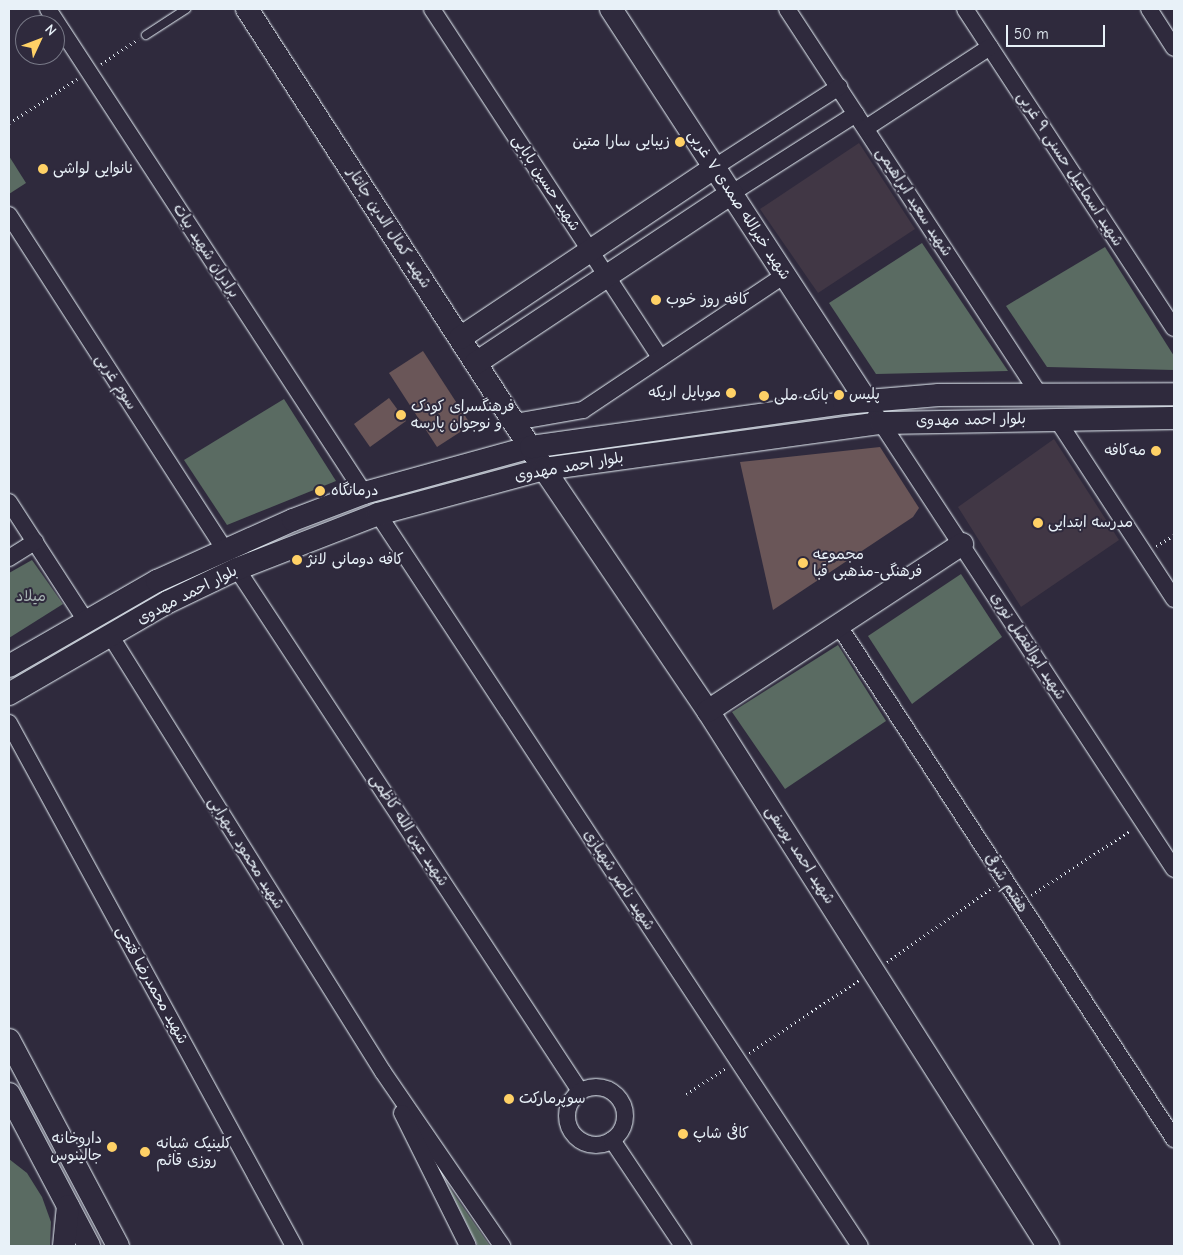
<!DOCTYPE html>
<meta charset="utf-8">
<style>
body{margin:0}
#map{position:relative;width:1183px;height:1255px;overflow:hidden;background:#2f2a3d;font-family:"Comic Neue","Playpen Sans Arabic",sans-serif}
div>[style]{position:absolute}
.built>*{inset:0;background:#413745}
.green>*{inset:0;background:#5a6b62}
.building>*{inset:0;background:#6a5658}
.path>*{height:2.5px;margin-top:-1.25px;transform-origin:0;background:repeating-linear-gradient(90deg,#e8f1f8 0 1px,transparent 0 5px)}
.roads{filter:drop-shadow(0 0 1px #e8f1f8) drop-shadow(0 0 1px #e8f1f8)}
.lane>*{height:8px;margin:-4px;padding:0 4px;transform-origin:4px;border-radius:4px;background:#2f2a3d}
.street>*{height:16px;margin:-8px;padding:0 8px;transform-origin:8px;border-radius:8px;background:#2f2a3d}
.street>.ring{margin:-8px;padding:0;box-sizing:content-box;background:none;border:16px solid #2f2a3d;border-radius:50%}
.secondary>*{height:22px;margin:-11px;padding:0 11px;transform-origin:11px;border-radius:11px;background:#2f2a3d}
.dots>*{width:14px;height:14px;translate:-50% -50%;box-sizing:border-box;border:2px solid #2f2a3d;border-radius:50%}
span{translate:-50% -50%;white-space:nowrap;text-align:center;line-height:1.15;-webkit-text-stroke:4px #2f2a3d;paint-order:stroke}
.poi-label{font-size:15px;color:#e8f1f8}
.right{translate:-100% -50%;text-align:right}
.left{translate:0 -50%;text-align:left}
.street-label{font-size:15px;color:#e8f1f8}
.park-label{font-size:15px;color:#a8b5b4}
.frame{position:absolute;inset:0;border:10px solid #e8f1f8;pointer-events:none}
.north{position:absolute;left:15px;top:15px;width:50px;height:50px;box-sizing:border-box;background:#2f2a3d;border:1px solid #797a88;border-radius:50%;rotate:47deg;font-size:14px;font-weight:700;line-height:20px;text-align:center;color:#e8f1f8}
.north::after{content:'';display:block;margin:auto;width:18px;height:22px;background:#ffd166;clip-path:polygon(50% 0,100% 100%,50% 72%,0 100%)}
.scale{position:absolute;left:1006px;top:25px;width:99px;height:22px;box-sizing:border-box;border:2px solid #e8f1f8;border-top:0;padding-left:6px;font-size:15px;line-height:18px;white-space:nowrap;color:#e8f1f8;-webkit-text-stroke:4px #2f2a3d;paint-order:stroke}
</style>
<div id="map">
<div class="built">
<i style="clip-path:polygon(859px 143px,915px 229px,818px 293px,760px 209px)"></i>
<i style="clip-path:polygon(1054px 439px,1119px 540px,1021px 607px,958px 507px)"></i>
</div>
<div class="green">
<i style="clip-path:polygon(9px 156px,26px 183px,9px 194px)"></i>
<i style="clip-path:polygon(922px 243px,1008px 371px,876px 374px,829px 303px)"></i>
<i style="clip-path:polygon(1105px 247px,1174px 356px,1174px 370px,1047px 367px,1006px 306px)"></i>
<i style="clip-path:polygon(284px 399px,336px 481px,227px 525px,184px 460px)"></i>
<i style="clip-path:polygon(32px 560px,63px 604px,9px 638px,9px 573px)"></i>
<i style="clip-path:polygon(961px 574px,1002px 637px,912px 704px,868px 636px)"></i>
<i style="clip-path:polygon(838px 645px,886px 721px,785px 789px,732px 712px)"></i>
<i style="clip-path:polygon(9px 1159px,27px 1173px,42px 1197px,51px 1222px,50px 1246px,9px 1246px)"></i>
<i style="clip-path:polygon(447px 1184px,490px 1246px,478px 1246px)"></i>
</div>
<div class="building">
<i style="clip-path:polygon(423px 351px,471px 425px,437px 447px,389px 373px)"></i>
<i style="clip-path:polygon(389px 398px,406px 421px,370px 447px,354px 424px)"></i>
<i style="clip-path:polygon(880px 447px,919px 508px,913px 517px,773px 610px,740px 462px)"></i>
</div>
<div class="path">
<i style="left:101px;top:64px;width:45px;rotate:-34deg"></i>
<i style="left:9px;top:123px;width:81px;rotate:-32.9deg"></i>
<i style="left:1156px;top:546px;width:21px;rotate:-31deg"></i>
<i style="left:1031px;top:895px;width:119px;rotate:-33deg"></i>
<i style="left:887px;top:962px;width:130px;rotate:-35.3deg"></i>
<i style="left:749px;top:1053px;width:132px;rotate:-33.6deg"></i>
<i style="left:686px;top:1094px;width:48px;rotate:-33deg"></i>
</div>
<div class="roads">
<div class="lane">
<i style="left:146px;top:35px;width:48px;rotate:-33deg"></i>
</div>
<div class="street">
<i style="left:48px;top:9px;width:578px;rotate:56.86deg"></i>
<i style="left:432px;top:9px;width:417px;rotate:56.8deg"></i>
<i style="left:787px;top:9px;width:462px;rotate:56.8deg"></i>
<i style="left:965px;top:9px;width:381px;rotate:56.8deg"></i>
<i style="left:1149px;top:9px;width:46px;rotate:57.3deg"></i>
<i style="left:866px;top:128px;width:148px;rotate:-33.2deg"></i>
<i style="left:715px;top:167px;width:148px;rotate:-32.8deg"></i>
<i style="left:732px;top:193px;width:147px;rotate:-32.5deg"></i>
<i style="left:9px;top:215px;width:397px;rotate:57.2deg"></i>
<i style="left:876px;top:415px;width:543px;rotate:56.72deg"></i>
<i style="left:1056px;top:418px;width:216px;rotate:56.9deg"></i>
<i style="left:515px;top:422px;width:69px;rotate:-10deg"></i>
<i style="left:583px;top:410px;width:243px;rotate:-33.8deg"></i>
<i style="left:9px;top:502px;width:142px;rotate:57.1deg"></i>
<i style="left:378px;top:514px;width:876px;rotate:56.64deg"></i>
<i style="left:9px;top:558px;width:31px;rotate:-32deg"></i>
<i style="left:237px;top:569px;width:625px;rotate:56.69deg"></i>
<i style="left:839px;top:626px;width:613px;rotate:56.85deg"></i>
<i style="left:110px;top:635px;width:515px;rotate:58.01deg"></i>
<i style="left:383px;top:1072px;width:211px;rotate:55.6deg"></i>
<i style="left:9px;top:723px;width:596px;rotate:61.41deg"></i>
<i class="ring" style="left:567px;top:1087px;width:42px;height:42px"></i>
<i style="left:402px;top:1113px;width:148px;rotate:63.6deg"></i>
<i style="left:612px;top:1140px;width:128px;rotate:56.2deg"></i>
</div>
<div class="secondary">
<i style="left:247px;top:9px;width:548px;rotate:57.15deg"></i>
<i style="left:544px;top:469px;width:292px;rotate:55.9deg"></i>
<i style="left:708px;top:711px;width:634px;rotate:57.56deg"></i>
<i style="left:611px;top:9px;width:468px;rotate:56.9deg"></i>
<i style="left:460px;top:338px;width:307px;rotate:-33.8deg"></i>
<i style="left:476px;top:363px;width:307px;rotate:-33.6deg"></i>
<i style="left:9px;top:666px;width:171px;rotate:-29.9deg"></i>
<i style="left:157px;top:581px;width:149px;rotate:-24.2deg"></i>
<i style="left:293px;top:520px;width:76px;rotate:-20.8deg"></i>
<i style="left:364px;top:493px;width:173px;rotate:-15.4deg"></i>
<i style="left:531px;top:447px;width:316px;rotate:-8deg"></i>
<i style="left:844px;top:403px;width:95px;rotate:-4.8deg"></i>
<i style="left:939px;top:395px;width:235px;rotate:-0.2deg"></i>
<i style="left:9px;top:694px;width:184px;rotate:-30.1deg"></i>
<i style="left:168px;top:602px;width:76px;rotate:-25.6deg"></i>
<i style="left:237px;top:569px;width:151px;rotate:-21.3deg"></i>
<i style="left:378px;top:514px;width:172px;rotate:-15.2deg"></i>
<i style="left:544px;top:469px;width:340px;rotate:-7.8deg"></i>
<i style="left:881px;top:423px;width:293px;rotate:-1deg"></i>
<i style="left:708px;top:711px;width:304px;rotate:-33.3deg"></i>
<i style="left:9px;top:1040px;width:233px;rotate:62.1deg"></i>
<i style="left:9px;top:1094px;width:172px;rotate:62.2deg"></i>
<i style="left:64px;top:1246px;width:40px;rotate:-84.3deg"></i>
</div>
</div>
<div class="dots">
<i style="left:680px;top:142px;background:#ffd166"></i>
<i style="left:43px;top:169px;background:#ffd166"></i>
<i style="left:656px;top:300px;background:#ffd166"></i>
<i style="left:731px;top:393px;background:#ffd166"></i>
<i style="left:839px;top:395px;background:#ffd166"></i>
<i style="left:764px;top:396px;background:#ffd166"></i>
<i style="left:401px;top:415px;background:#ffd166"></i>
<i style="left:1156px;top:451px;background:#ffd166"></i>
<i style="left:320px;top:491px;background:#ffd166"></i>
<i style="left:1038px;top:523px;background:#ffd166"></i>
<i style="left:297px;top:560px;background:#ffd166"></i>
<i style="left:803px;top:563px;background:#ffd166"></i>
<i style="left:509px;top:1099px;background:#ffd166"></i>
<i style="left:683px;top:1134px;background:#ffd166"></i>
<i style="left:112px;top:1147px;background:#ffd166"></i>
<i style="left:145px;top:1152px;background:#ffd166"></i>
</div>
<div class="poi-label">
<span class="right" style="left:670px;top:142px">زیبایی سارا متین</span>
<span class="left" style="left:53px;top:169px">نانوایی لواشی</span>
<span class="left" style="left:666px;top:300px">کافه روز خوب</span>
<span class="right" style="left:721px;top:393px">موبایل اریکه</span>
<span class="left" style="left:849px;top:395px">پلیس</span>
<span class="left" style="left:774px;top:396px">بانک ملی</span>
<span class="left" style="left:411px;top:415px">فرهنگسرای کودک<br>و نوجوان پارسه</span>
<span class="right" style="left:1146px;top:451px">مه‌کافه</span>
<span class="left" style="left:331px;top:491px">درمانگاه</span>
<span class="left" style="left:1048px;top:523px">مدرسه ابتدایی</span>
<span class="left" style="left:813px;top:563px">مجموعه<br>فرهنگی-مذهبی قبا</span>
<span class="left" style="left:307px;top:560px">کافه دومانی لانژ</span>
<span class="left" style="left:519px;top:1099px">سوپرمارکت</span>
<span class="left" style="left:693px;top:1134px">کافی شاپ</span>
<span class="right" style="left:102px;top:1147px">داروخانه<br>جالینوس</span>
<span class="left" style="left:156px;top:1152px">کلینیک شبانه<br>روزى قائم</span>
</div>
<div class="street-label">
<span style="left:1070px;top:169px;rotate:57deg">شهید اسماعیل حسنی ۹ غربی</span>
<span style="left:546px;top:183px;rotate:57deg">شهید حسین بابایی</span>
<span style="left:914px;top:202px;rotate:57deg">شهید سعید ابراهیمی</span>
<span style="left:739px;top:205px;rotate:57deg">شهید خیرالله صمدی ۷ غربی</span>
<span style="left:389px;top:228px;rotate:57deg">شهید کمال الدین جانثار</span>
<span style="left:206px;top:251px;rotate:57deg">برادران شهید بیات</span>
<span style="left:116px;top:382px;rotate:57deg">سوم غربی</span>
<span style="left:971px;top:420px;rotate:-1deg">بلوار احمد مهدوی</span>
<span style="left:569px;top:467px;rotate:-10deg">بلوار احمد مهدوی</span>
<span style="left:187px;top:595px;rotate:-27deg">بلوار احمد مهدوی</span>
<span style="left:1028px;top:646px;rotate:57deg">شهید ابوالفضل نوری</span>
<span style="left:409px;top:830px;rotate:57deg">شهید عین الله کاظمی</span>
<span style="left:246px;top:853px;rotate:58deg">شهید محمود سهرابی</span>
<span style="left:800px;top:855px;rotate:57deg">شهید احمد یوسفی</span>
<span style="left:619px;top:880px;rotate:57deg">شهید ناصر شهبازی</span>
<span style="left:1006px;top:883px;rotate:57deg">هفتم شرقی</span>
<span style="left:152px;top:985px;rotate:61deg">شهید محمدرضا فتحی</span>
</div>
<div class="park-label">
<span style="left:31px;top:597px">میلاد</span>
</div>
<div class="frame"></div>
<div class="north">N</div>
<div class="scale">50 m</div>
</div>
